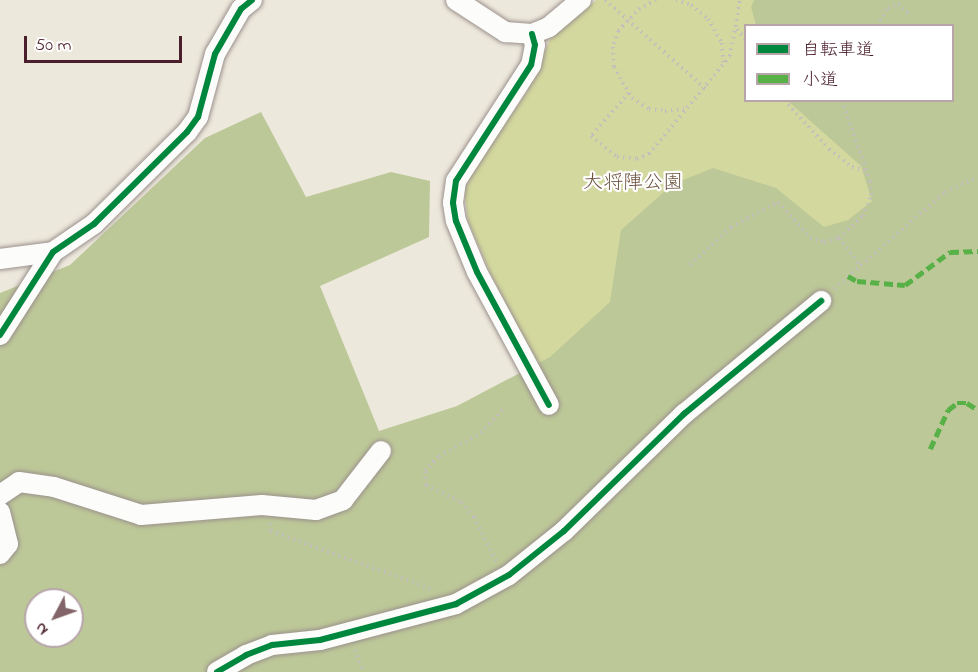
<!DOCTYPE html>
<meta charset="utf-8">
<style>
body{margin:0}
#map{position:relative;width:978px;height:672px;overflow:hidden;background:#ede8dc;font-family:"Indie Flower","Klee One",sans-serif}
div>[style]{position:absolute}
.green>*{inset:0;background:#d3d89e}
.forest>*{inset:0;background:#bdc898}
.path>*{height:4px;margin-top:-2px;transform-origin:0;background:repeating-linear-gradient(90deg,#c3bebd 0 1.5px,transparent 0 6px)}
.roads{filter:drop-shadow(0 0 2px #9b918d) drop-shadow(0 0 2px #9b918d)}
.minor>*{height:20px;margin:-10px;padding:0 10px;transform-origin:10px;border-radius:10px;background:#fcfcfa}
.quiet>*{height:4.5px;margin-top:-2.25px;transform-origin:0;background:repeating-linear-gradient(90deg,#57b146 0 9px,transparent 0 13.5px)}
.cycleway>*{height:6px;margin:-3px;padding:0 3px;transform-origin:3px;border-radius:3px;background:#00873e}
span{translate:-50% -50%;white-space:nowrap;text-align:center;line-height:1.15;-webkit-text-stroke:4.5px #fff;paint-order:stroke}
.park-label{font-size:20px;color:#6c523e}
.legend{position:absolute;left:744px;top:24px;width:210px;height:78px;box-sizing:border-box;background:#fff;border:2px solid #b7a5aa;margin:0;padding:8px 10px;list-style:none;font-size:18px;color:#4a1f2b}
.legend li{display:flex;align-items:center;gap:12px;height:30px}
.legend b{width:30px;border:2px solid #b7a5aa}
.north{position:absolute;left:24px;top:588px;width:60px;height:60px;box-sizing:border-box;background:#fff;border:2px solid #b7a5aa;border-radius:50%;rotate:229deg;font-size:16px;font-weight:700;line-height:24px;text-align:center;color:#4a1f2b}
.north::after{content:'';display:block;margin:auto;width:21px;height:27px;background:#836569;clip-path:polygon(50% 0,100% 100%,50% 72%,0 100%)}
.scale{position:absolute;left:24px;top:36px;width:158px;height:27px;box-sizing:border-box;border:3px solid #4a1f2b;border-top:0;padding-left:8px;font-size:18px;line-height:21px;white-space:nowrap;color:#4a1f2b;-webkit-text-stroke:4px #fff;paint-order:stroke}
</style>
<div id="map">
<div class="green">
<i style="clip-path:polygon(596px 0,978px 0,952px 26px,746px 26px,746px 100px,946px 101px,932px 181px,555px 397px,491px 275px,468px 221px,464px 191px,474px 169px,527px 92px,550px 39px)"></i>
</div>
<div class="forest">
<i style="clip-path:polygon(evenodd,754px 0,978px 0,978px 672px,0 672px,0 293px,70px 265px,205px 138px,261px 112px,306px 197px,391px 172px,430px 181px,429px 237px,320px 286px,379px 431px,457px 406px,550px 357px,610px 302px,621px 230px,673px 184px,713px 168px,776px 188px,824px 227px,848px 220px,872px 201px,861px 166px,788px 101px,952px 100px,952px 26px,756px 25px,751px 7px,754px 0,36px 600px,72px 600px,72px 636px,36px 636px,36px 600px)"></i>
</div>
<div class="path">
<i style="left:605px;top:0;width:135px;rotate:41.4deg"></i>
<i style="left:656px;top:0;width:18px;rotate:153deg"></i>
<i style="left:640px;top:8px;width:32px;rotate:134deg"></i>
<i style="left:618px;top:31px;width:17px;rotate:107deg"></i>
<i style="left:613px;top:47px;width:20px;rotate:87deg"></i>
<i style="left:614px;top:67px;width:36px;rotate:60deg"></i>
<i style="left:632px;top:98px;width:20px;rotate:33deg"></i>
<i style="left:649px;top:109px;width:16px;rotate:7deg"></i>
<i style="left:665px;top:111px;width:24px;rotate:-7deg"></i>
<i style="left:676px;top:0;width:16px;rotate:18deg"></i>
<i style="left:691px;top:5px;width:22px;rotate:39deg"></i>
<i style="left:708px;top:19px;width:28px;rotate:60deg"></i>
<i style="left:722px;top:43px;width:21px;rotate:85deg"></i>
<i style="left:877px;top:26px;width:21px;rotate:-59deg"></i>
<i style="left:888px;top:8px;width:11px;rotate:-22deg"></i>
<i style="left:898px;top:4px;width:16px;rotate:43deg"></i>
<i style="left:737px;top:29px;width:14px;rotate:51deg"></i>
<i style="left:629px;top:93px;width:57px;rotate:131.5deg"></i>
<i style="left:591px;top:136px;width:33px;rotate:39deg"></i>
<i style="left:617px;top:157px;width:20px;rotate:6deg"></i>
<i style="left:637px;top:159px;width:13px;rotate:-23deg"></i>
<i style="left:649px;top:154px;width:127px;rotate:-50.4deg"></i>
<i style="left:730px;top:56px;width:57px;rotate:-79.9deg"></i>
<i style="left:784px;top:100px;width:67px;rotate:47.4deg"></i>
<i style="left:829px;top:149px;width:29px;rotate:38deg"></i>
<i style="left:852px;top:167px;width:15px;rotate:16deg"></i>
<i style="left:839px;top:238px;width:34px;rotate:52deg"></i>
<i style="left:690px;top:265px;width:56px;rotate:-42.8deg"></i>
<i style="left:731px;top:227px;width:53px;rotate:-28deg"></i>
<i style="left:778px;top:202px;width:48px;rotate:48.4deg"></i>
<i style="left:810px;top:238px;width:15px;rotate:16deg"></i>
<i style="left:824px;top:242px;width:16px;rotate:-15deg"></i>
<i style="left:839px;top:238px;width:33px;rotate:-43deg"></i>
<i style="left:863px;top:216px;width:22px;rotate:-69deg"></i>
<i style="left:871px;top:195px;width:14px;rotate:-94deg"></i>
<i style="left:870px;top:181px;width:86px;rotate:-109.1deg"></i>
<i style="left:834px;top:289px;width:147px;rotate:-41.1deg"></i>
<i style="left:945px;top:192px;width:36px;rotate:-24deg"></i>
<i style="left:270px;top:523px;width:8px;rotate:83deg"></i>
<i style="left:271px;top:531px;width:170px;rotate:19.9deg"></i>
<i style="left:496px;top:561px;width:49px;rotate:-116.6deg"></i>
<i style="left:474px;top:517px;width:21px;rotate:-131deg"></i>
<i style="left:460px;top:501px;width:38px;rotate:-155deg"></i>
<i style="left:426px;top:485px;width:14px;rotate:-94deg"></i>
<i style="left:425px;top:471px;width:21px;rotate:-47deg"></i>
<i style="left:439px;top:456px;width:48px;rotate:-28.7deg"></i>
<i style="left:481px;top:433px;width:33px;rotate:-47deg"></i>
<i style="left:355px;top:650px;width:23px;rotate:70deg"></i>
</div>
<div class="roads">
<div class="minor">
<i style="left:456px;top:0;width:59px;rotate:33.1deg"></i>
<i style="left:505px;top:32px;width:27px;rotate:4deg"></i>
<i style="left:532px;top:34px;width:18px;rotate:-22deg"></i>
<i style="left:549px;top:27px;width:42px;rotate:-40.2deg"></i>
<i style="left:532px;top:34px;width:11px;rotate:75deg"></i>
<i style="left:535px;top:45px;width:20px;rotate:101deg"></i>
<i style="left:531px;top:65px;width:138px;rotate:122.9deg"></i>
<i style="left:456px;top:181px;width:22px;rotate:98deg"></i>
<i style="left:453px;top:203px;width:18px;rotate:81deg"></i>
<i style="left:456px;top:221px;width:55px;rotate:67.6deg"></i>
<i style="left:477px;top:272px;width:151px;rotate:61.6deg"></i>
<i style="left:0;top:259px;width:53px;rotate:-7.5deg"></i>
<i style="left:0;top:335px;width:98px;rotate:-57.4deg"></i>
<i style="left:53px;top:252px;width:50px;rotate:-34.3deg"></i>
<i style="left:94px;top:224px;width:131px;rotate:-44.7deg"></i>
<i style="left:187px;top:132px;width:19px;rotate:-54deg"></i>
<i style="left:198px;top:117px;width:65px;rotate:-74.9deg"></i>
<i style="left:215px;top:54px;width:52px;rotate:-60deg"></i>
<i style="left:241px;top:9px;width:14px;rotate:-39deg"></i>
<i style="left:0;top:495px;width:23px;rotate:-34deg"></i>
<i style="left:19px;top:482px;width:35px;rotate:8deg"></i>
<i style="left:54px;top:487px;width:91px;rotate:17.8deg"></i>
<i style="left:141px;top:515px;width:121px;rotate:-4.7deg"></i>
<i style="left:262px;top:505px;width:54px;rotate:5.3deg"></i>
<i style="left:316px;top:510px;width:29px;rotate:-20deg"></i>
<i style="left:343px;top:500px;width:62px;rotate:-52.2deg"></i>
<i style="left:0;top:512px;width:33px;rotate:76deg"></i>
<i style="left:8px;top:544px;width:13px;rotate:129deg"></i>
<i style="left:217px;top:672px;width:34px;rotate:-30deg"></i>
<i style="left:246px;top:655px;width:28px;rotate:-21deg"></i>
<i style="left:272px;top:645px;width:48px;rotate:-5.9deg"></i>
<i style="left:320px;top:640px;width:141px;rotate:-14.8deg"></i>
<i style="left:456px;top:604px;width:60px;rotate:-28.7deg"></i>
<i style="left:509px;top:575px;width:70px;rotate:-38.7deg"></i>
<i style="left:564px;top:531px;width:168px;rotate:-44.3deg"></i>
<i style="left:684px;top:414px;width:178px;rotate:-39.5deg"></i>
</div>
</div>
<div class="quiet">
<i style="left:848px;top:276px;width:10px;rotate:29deg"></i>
<i style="left:857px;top:281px;width:48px;rotate:4.8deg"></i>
<i style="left:905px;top:285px;width:56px;rotate:-36.3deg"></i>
<i style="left:950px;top:252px;width:28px;rotate:-2deg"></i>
<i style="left:930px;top:449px;width:43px;rotate:-65.2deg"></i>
<i style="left:948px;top:410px;width:11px;rotate:-38deg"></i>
<i style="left:957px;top:403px;width:10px"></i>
<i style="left:967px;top:403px;width:13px;rotate:32deg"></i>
</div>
<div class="cycleway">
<i style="left:532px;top:34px;width:11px;rotate:75deg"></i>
<i style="left:535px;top:45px;width:20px;rotate:101deg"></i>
<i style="left:531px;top:65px;width:138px;rotate:122.9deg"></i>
<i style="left:456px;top:181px;width:22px;rotate:98deg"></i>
<i style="left:453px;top:203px;width:18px;rotate:81deg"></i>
<i style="left:456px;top:221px;width:55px;rotate:67.6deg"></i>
<i style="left:477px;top:272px;width:151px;rotate:61.6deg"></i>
<i style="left:0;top:335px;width:98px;rotate:-57.4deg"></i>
<i style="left:53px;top:252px;width:50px;rotate:-34.3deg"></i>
<i style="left:94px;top:224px;width:131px;rotate:-44.7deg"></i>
<i style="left:187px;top:132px;width:19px;rotate:-54deg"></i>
<i style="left:198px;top:117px;width:65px;rotate:-74.9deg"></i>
<i style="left:215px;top:54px;width:52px;rotate:-60deg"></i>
<i style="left:241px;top:9px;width:14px;rotate:-39deg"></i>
<i style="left:217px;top:672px;width:34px;rotate:-30deg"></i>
<i style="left:246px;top:655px;width:28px;rotate:-21deg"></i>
<i style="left:272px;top:645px;width:48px;rotate:-5.9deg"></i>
<i style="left:320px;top:640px;width:141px;rotate:-14.8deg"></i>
<i style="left:456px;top:604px;width:60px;rotate:-28.7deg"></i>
<i style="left:509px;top:575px;width:70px;rotate:-38.7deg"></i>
<i style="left:564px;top:531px;width:168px;rotate:-44.3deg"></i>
<i style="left:684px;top:414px;width:178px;rotate:-39.5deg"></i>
</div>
<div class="park-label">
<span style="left:633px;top:183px">大将陣公園</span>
</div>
<ul class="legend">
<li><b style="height:8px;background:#00873e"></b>自転車道</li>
<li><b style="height:8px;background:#57b146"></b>小道</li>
</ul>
<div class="north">N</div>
<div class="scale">50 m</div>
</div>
